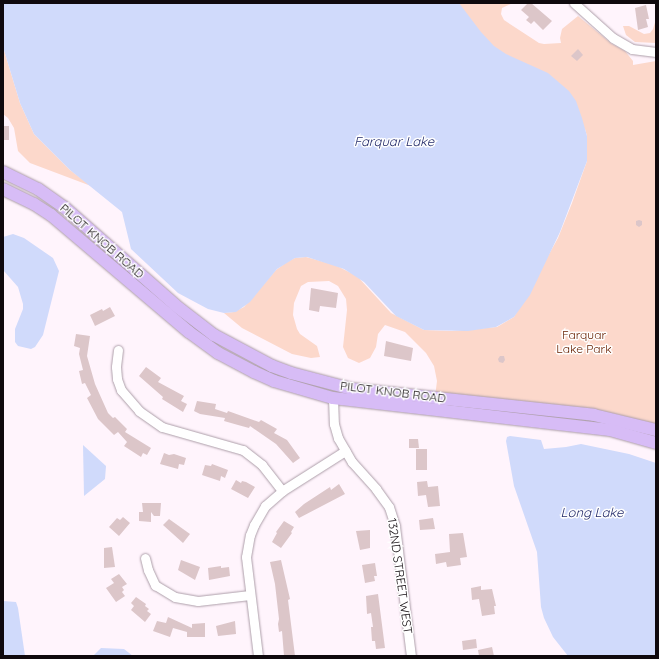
<!DOCTYPE html>
<style>
body{margin:0}
#map{position:relative;width:659px;height:659px;overflow:hidden;background:#fff4fc;font-family:Quicksand,sans-serif}
div>[style]{position:absolute}
.green>*{inset:0;background:#fcd8cb}
.water>*{inset:0;background:#d0dafb}
.building>*{inset:0;background:#dcc6c9}
.roads{filter:drop-shadow(0 0 1px #ad9ea9) drop-shadow(0 0 1px #ad9ea9)}
.minor>*{height:9px;margin:-4.5px;padding:0 4.5px;transform-origin:4.5px;border-radius:4.5px;background:#fff}
.major>*{height:12px;margin:-6px;padding:0 6px;transform-origin:6px;border-radius:6px;background:#d7bcf6}
span{translate:-50% -50%;white-space:nowrap;text-align:center;line-height:1.15;-webkit-text-stroke:3px #fff;paint-order:stroke}
.street-label{font-size:12px;color:#0f090d}
.park-label{font-size:12px;color:#692203}
.water-label{font-size:13px;color:#222a69;font-style:italic}
.frame{position:absolute;inset:0;border:4px solid #0f090d;pointer-events:none}
</style>
<div id="map">
<div class="green">
<i style="clip-path:polygon(449px 3px,513px 3px,502px 8px,501px 14px,504px 20px,539px 43px,544px 44px,561px 43px,560px 38px,562px 29px,578px 16px,612px 44px,625px 51px,633px 61px,633px 65px,656px 61px,656px 430px,435px 397px,437px 381px,434px 366px,426px 353px,405px 332px,385px 325px,378px 334px,376px 347px,370px 358px,359px 363px,348px 358px,343px 347px,347px 310px,346px 299px,338px 286px,329px 281px,308px 282px,301px 286px,294px 303px,293px 315px,297px 329px,300px 334px,317px 346px,320px 357px,311px 358px,292px 354px,242px 328px,224px 313px,234px 312px,244px 307px,276px 270px,287px 262px,295px 258px,306px 257px,335px 265px,357px 276px,391px 313px,424px 330px,452px 331px,497px 327px,514px 317px,558px 238px,572px 203px,587px 161px,587px 136px,585px 129px,516px 72px)"></i>
<i style="clip-path:polygon(656px 19px,656px 43px,635px 42px,626px 35px,623px 26px,629px 26px,644px 34px,650px 33px,653px 29px)"></i>
<i style="clip-path:polygon(3px 47px,20px 103px,34px 134px,70px 170px,91px 186px,30px 163px,18px 151px,14px 128px,8px 118px,3px 114px)"></i>
</div>
<div class="water">
<i style="clip-path:polygon(3px 3px,459px 3px,481px 32px,494px 46px,506px 54px,548px 73px,569px 91px,576px 101px,582px 118px,587px 136px,587px 161px,560px 232px,530px 295px,514px 317px,496px 327px,468px 331px,424px 330px,396px 316px,364px 282px,344px 269px,307px 257px,295px 258px,277px 269px,250px 302px,236px 312px,224px 313px,208px 309px,178px 293px,131px 249px,122px 212px,70px 170px,34px 134px,20px 103px,3px 47px)"></i>
<i style="clip-path:polygon(13px 234px,24px 238px,53px 258px,59px 271px,43px 335px,35px 347px,31px 349px,18px 346px,15px 342px,15px 329px,23px 309px,23px 304px,18px 287px,3px 270px,3px 237px)"></i>
<i style="clip-path:polygon(510px 436px,541px 440px,544px 449px,566px 447px,581px 444px,629px 454px,656px 463px,656px 656px,568px 656px,553px 637px,544px 618px,541px 607px,537px 552px,514px 486px,506px 441px,507px 437px)"></i>
<i style="clip-path:polygon(83px 445px,106px 466px,105px 479px,84px 496px)"></i>
<i style="clip-path:polygon(3px 601px,16px 602px,18px 608px,25px 656px,3px 656px)"></i>
<i style="clip-path:polygon(101px 648px,124px 649px,133px 656px,93px 656px)"></i>
</div>
<div class="building">
<i style="clip-path:polygon(528px 3px,531px 3px,552px 21px,543px 30px,534px 21px,531px 24px,526px 20px,529px 17px,521px 10px)"></i>
<i style="clip-path:polygon(646px 5px,649px 19px,646px 19px,648px 27px,638px 30px,635px 8px)"></i>
<i style="clip-path:polygon(578px 49px,583px 55px,577px 61px,571px 56px)"></i>
<i style="clip-path:polygon(3px 126px,9px 126px,9px 140px,3px 140px)"></i>
<i style="clip-path:polygon(639px 220px,642px 221px,642px 225px,639px 227px,636px 225px,636px 221px)"></i>
<i style="clip-path:polygon(311px 288px,338px 293px,336px 308px,320px 306px,319px 312px,309px 310px)"></i>
<i style="clip-path:polygon(110px 307px,115px 316px,95px 326px,90px 315px,102px 309px,103px 311px)"></i>
<i style="clip-path:polygon(76px 334px,90px 336px,87px 356px,95px 384px,108px 413px,113px 418px,115px 417px,127px 429px,125px 432px,151px 448px,147px 455px,143px 453px,141px 457px,124px 446px,127px 442px,118px 432px,114px 435px,98px 419px,87px 398px,91px 395px,85px 383px,82px 384px,79px 371px,83px 370px,79px 354px,80px 348px,74px 346px)"></i>
<i style="clip-path:polygon(386px 341px,413px 348px,411px 361px,384px 356px)"></i>
<i style="clip-path:polygon(500px 356px,504px 356px,505px 360px,503px 363px,499px 362px,498px 359px)"></i>
<i style="clip-path:polygon(146px 367px,161px 378px,158px 382px,184px 396px,181px 401px,187px 404px,183px 412px,162px 399px,163px 397px,139px 376px)"></i>
<i style="clip-path:polygon(197px 401px,216px 404px,215px 409px,227px 413px,228px 411px,259px 422px,261px 420px,277px 429px,274px 433px,287px 440px,300px 458px,293px 463px,276px 444px,250px 426px,249px 428px,238px 425px,224px 421px,225px 418px,200px 414px,194px 411px)"></i>
<i style="clip-path:polygon(409px 439px,418px 439px,419px 448px,409px 448px)"></i>
<i style="clip-path:polygon(416px 449px,427px 449px,427px 470px,416px 470px)"></i>
<i style="clip-path:polygon(164px 453px,169px 455px,174px 454px,186px 458px,184px 465px,179px 464px,178px 469px,160px 464px)"></i>
<i style="clip-path:polygon(212px 464px,228px 470px,225px 478px,221px 476px,220px 481px,202px 475px,205px 465px,211px 466px)"></i>
<i style="clip-path:polygon(236px 480px,241px 483px,242px 481px,246px 482px,255px 487px,248px 498px,231px 489px)"></i>
<i style="clip-path:polygon(427px 481px,428px 487px,438px 486px,440px 506px,428px 507px,426px 495px,418px 496px,417px 482px)"></i>
<i style="clip-path:polygon(339px 484px,345px 494px,299px 518px,295px 512px,304px 504px,330px 487px,331px 490px)"></i>
<i style="clip-path:polygon(142px 503px,161px 503px,160px 516px,154px 516px,151px 512px,151px 522px,139px 521px,139px 512px,143px 512px)"></i>
<i style="clip-path:polygon(123px 517px,130px 523px,119px 536px,109px 527px,117px 518px,120px 520px)"></i>
<i style="clip-path:polygon(433px 518px,435px 529px,420px 530px,419px 520px)"></i>
<i style="clip-path:polygon(169px 519px,190px 534px,183px 543px,163px 525px)"></i>
<i style="clip-path:polygon(284px 521px,294px 527px,291px 532px,292px 533px,281px 548px,272px 542px,277px 533px,276px 532px)"></i>
<i style="clip-path:polygon(370px 530px,370px 548px,360px 550px,356px 531px)"></i>
<i style="clip-path:polygon(463px 533px,467px 557px,460px 558px,461px 565px,447px 567px,446px 562px,436px 564px,435px 554px,450px 552px,449px 534px)"></i>
<i style="clip-path:polygon(112px 547px,115px 567px,104px 568px,104px 548px)"></i>
<i style="clip-path:polygon(181px 560px,200px 567px,195px 580px,178px 570px)"></i>
<i style="clip-path:polygon(281px 560px,290px 599px,288px 600px,295px 656px,284px 656px,282px 631px,279px 632px,278px 624px,279px 619px,275px 584px,270px 562px)"></i>
<i style="clip-path:polygon(375px 563px,377px 576px,374px 576px,375px 581px,365px 583px,362px 565px)"></i>
<i style="clip-path:polygon(221px 566px,221px 568px,229px 567px,230px 576px,209px 580px,208px 568px)"></i>
<i style="clip-path:polygon(119px 574px,127px 584px,122px 587px,124px 590px,122px 592px,125px 596px,116px 602px,106px 588px,114px 583px,111px 579px)"></i>
<i style="clip-path:polygon(481px 586px,481px 590px,492px 589px,496px 606px,494px 606px,495px 614px,482px 616px,479px 599px,472px 600px,471px 588px)"></i>
<i style="clip-path:polygon(378px 594px,385px 648px,376px 649px,375px 641px,372px 641px,371px 627px,373px 627px,371px 613px,367px 614px,366px 596px)"></i>
<i style="clip-path:polygon(136px 597px,146px 604px,145px 606px,149px 609px,147px 611px,151px 614px,145px 622px,131px 610px,134px 606px,131px 603px)"></i>
<i style="clip-path:polygon(168px 617px,192px 628px,192px 624px,205px 623px,205px 637px,187px 637px,187px 632px,173px 628px,170px 637px,153px 631px,157px 621px,166px 623px)"></i>
<i style="clip-path:polygon(235px 621px,236px 634px,218px 636px,216px 626px)"></i>
<i style="clip-path:polygon(476px 639px,477px 648px,463px 650px,462px 641px)"></i>
<i style="clip-path:polygon(492px 647px,494px 656px,479px 656px,478px 650px)"></i>
</div>
<div class="roads">
<div class="minor">
<i style="left:574px;top:3px;width:52px;rotate:41.9deg"></i>
<i style="left:613px;top:38px;width:22px;rotate:30deg"></i>
<i style="left:632px;top:49px;width:24px;rotate:7deg"></i>
<i style="left:118px;top:350px;width:17px;rotate:97deg"></i>
<i style="left:116px;top:367px;width:12px;rotate:85deg"></i>
<i style="left:117px;top:379px;width:12px;rotate:70deg"></i>
<i style="left:121px;top:390px;width:28px;rotate:49deg"></i>
<i style="left:139px;top:411px;width:28px;rotate:35deg"></i>
<i style="left:162px;top:427px;width:84px;rotate:15.9deg"></i>
<i style="left:243px;top:450px;width:24px;rotate:38deg"></i>
<i style="left:262px;top:465px;width:33px;rotate:52deg"></i>
<i style="left:333px;top:398px;width:26px;rotate:88deg"></i>
<i style="left:334px;top:424px;width:15px;rotate:74deg"></i>
<i style="left:338px;top:438px;width:28px;rotate:60deg"></i>
<i style="left:352px;top:462px;width:36px;rotate:48deg"></i>
<i style="left:376px;top:489px;width:22px;rotate:54deg"></i>
<i style="left:389px;top:507px;width:20px;rotate:72deg"></i>
<i style="left:395px;top:526px;width:131px;rotate:83deg"></i>
<i style="left:145px;top:558px;width:12px;rotate:76deg"></i>
<i style="left:148px;top:570px;width:17px;rotate:65deg"></i>
<i style="left:155px;top:585px;width:23px;rotate:31deg"></i>
<i style="left:175px;top:597px;width:23px;rotate:10deg"></i>
<i style="left:198px;top:601px;width:52px;rotate:-6.6deg"></i>
<i style="left:258px;top:656px;width:100px;rotate:-96.9deg"></i>
<i style="left:246px;top:557px;width:22px;rotate:-80deg"></i>
<i style="left:250px;top:535px;width:11px;rotate:-68deg"></i>
<i style="left:254px;top:525px;width:22px;rotate:-60deg"></i>
<i style="left:265px;top:506px;width:23px;rotate:-41deg"></i>
<i style="left:282px;top:491px;width:75px;rotate:-32.4deg"></i>
</div>
<div class="major">
<i style="left:3px;top:172px;width:39px;rotate:26deg"></i>
<i style="left:38px;top:189px;width:32px;rotate:35deg"></i>
<i style="left:64px;top:207px;width:148px;rotate:41.4deg"></i>
<i style="left:175px;top:305px;width:49px;rotate:37.6deg"></i>
<i style="left:214px;top:335px;width:66px;rotate:28.1deg"></i>
<i style="left:272px;top:366px;width:20px;rotate:20deg"></i>
<i style="left:291px;top:373px;width:63px;rotate:14.7deg"></i>
<i style="left:352px;top:389px;width:243px;rotate:6.1deg"></i>
<i style="left:594px;top:415px;width:64px;rotate:13.6deg"></i>
<i style="left:3px;top:189px;width:34px;rotate:26deg"></i>
<i style="left:34px;top:204px;width:20px;rotate:33deg"></i>
<i style="left:51px;top:215px;width:181px;rotate:40.3deg"></i>
<i style="left:189px;top:332px;width:36px;rotate:36deg"></i>
<i style="left:218px;top:353px;width:41px;rotate:27.8deg"></i>
<i style="left:254px;top:372px;width:22px;rotate:24deg"></i>
<i style="left:274px;top:381px;width:61px;rotate:16.1deg"></i>
<i style="left:333px;top:398px;width:279px;rotate:6.6deg"></i>
<i style="left:610px;top:430px;width:48px;rotate:15.8deg"></i>
</div>
</div>
<div class="street-label">
<span style="left:102px;top:241px;rotate:41deg">PILOT KNOB ROAD</span>
<span style="left:393px;top:392px;rotate:7deg">PILOT KNOB ROAD</span>
<span style="left:400px;top:576px;rotate:82deg">132ND STREET WEST</span>
</div>
<div class="park-label">
<span style="left:584px;top:342px">Farquar<br>Lake Park</span>
</div>
<div class="water-label">
<span style="left:394px;top:141px">Farquar Lake</span>
<span style="left:592px;top:512px">Long Lake</span>
</div>
<div class="frame"></div>
</div>
